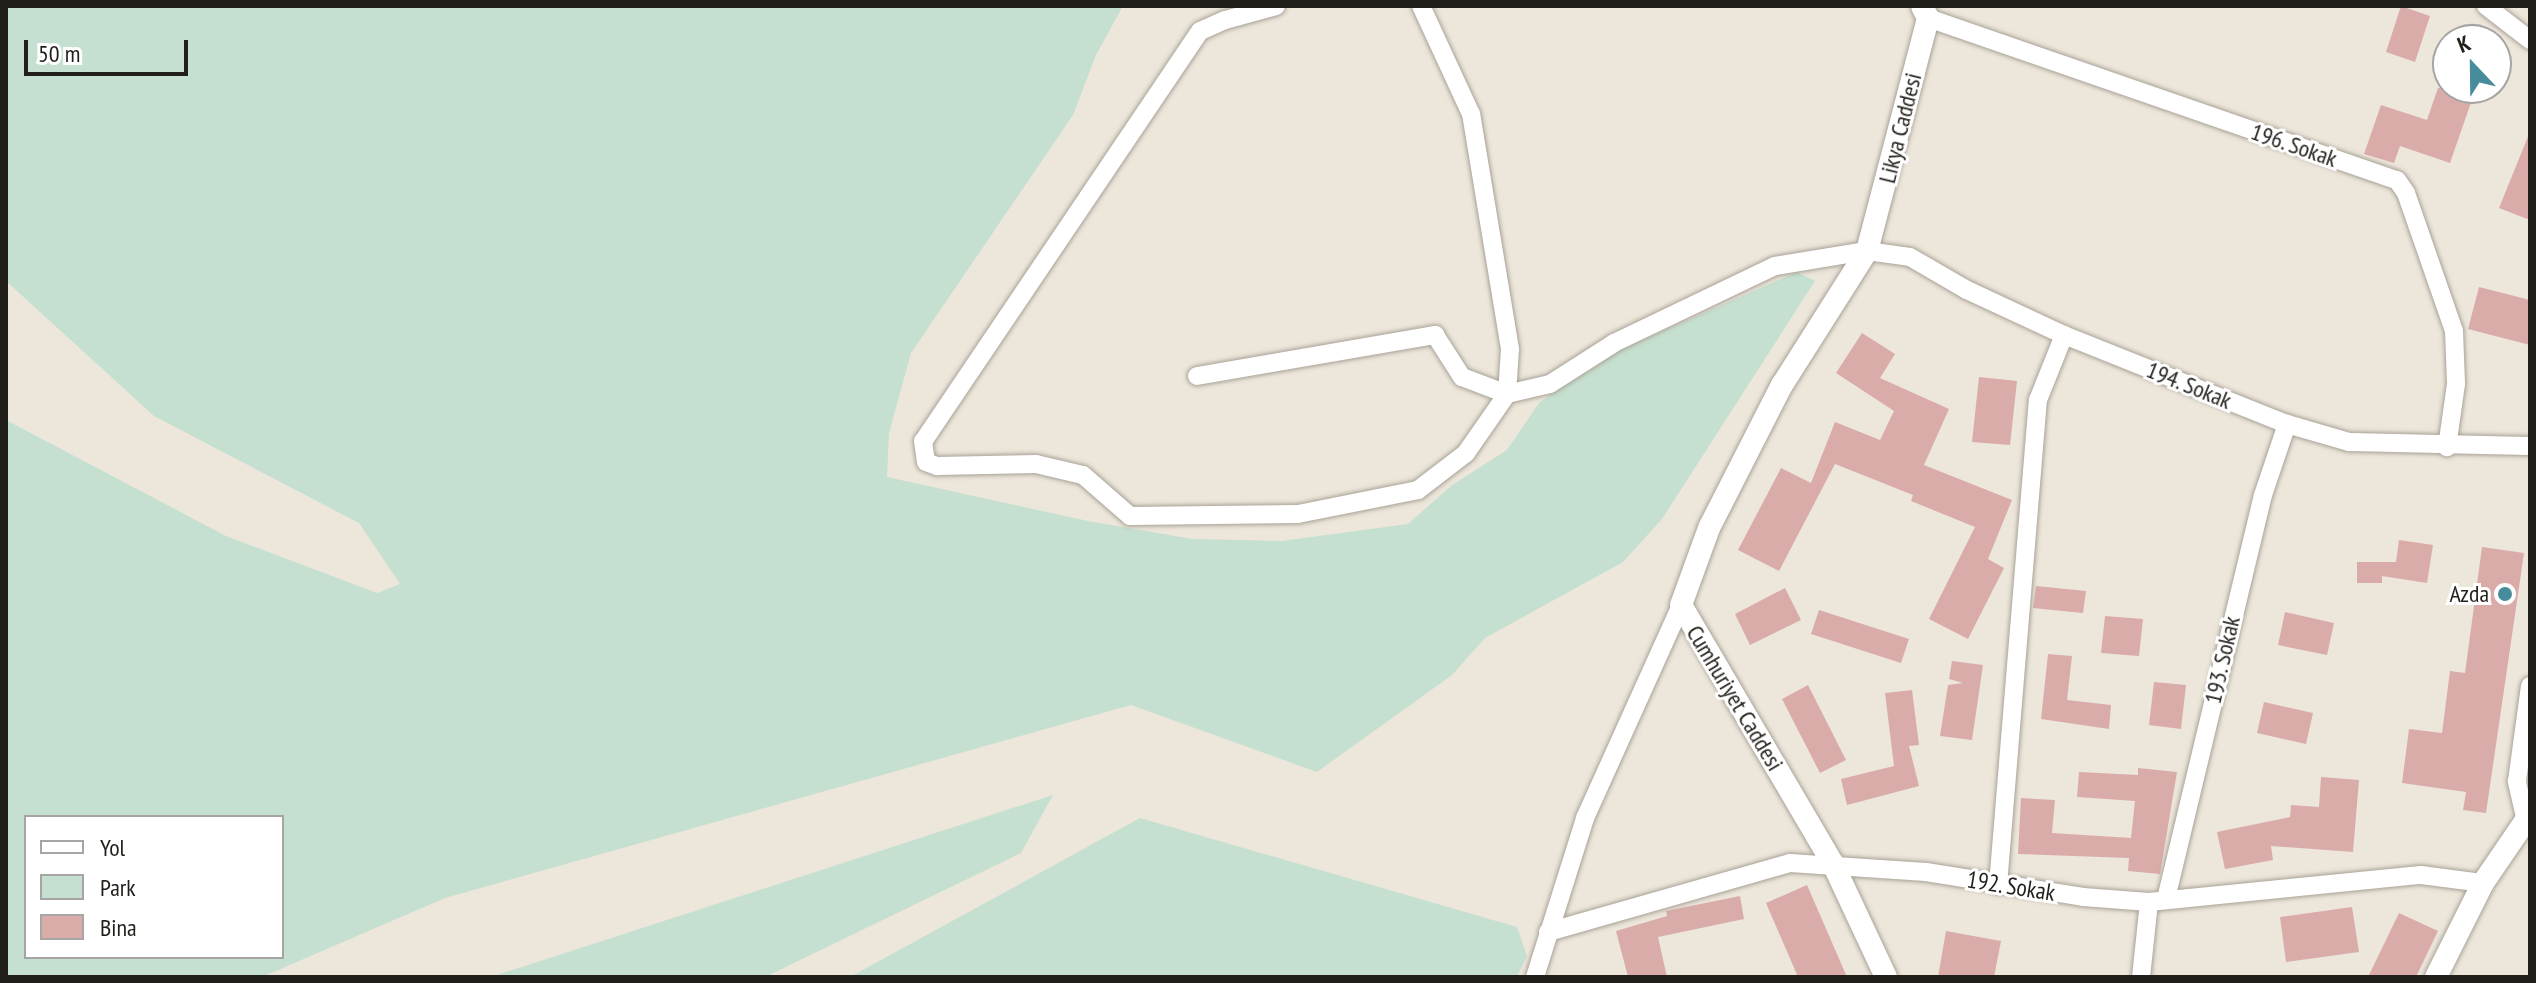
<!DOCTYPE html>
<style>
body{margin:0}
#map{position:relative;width:2536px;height:983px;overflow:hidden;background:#ede6db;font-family:"PT Sans Narrow",sans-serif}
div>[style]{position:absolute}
.green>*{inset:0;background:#c5e0d0}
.building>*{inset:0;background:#daaca9}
.roads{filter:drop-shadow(0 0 2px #a9a297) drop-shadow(0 0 2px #a9a297)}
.minor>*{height:18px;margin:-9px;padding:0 9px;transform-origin:9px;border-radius:9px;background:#fff}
.tertiary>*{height:22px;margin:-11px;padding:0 11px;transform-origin:11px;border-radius:11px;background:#fff}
.dots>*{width:22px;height:22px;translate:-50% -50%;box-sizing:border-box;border:4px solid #fff;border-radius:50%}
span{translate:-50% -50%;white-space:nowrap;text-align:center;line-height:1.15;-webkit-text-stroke:6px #fff;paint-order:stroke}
.street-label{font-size:24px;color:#221f1b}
.poi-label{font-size:24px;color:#221f1b}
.right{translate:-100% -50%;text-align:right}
.frame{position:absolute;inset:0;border:8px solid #221f1b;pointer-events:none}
.legend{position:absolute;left:24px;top:815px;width:260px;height:144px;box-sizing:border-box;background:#fff;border:2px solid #a7a5a4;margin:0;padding:10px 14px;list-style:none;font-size:24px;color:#221f1b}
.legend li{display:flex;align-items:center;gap:16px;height:40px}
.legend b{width:40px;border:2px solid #a7a5a4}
.north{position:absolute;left:2432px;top:24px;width:80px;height:80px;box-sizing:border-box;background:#fff;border:2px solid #a7a5a4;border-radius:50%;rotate:338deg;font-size:22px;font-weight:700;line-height:32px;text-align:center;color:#221f1b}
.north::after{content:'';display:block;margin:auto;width:28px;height:36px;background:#478c9a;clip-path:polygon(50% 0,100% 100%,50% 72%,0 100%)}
.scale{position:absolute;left:24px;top:40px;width:164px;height:36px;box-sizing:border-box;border:4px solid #221f1b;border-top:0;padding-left:10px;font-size:24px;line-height:28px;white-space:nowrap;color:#221f1b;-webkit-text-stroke:6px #fff;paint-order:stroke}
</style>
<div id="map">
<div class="green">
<i style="clip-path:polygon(evenodd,6px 6px,1123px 6px,1096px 55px,1073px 115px,911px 353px,889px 433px,887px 477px,1088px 521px,1193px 539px,1282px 541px,1408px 524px,1452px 485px,1507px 450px,1539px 403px,1599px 359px,1797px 272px,1815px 281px,1662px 519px,1623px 562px,1485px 638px,1452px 675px,1317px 772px,1131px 705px,445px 898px,262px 977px,6px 977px,6px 420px,226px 536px,377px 593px,400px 584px,359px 523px,154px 416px,6px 281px,6px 6px,26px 817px,282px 817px,282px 957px,26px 957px,26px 817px)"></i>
<i style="clip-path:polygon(1053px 795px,1021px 853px,765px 977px,491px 977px)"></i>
<i style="clip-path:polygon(1140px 818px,1517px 927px,1527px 956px,1517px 977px,850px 977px)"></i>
</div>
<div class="building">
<i style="clip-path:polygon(2401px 6px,2430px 16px,2415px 62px,2386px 52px)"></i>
<i style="clip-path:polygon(2438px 88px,2476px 88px,2450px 163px,2400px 146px,2394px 163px,2364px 154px,2381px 105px,2427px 120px)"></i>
<i style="clip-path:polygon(2529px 134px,2530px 134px,2530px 220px,2499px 208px)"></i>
<i style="clip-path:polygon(2479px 287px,2530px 300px,2530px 345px,2468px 329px)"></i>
<i style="clip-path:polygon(1862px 333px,1895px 354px,1880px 378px,1949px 409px,1924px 465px,2012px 500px,1988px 559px,2004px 568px,1968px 639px,1929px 619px,1975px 527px,1911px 501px,1913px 495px,1835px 464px,1779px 571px,1738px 550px,1781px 468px,1811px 483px,1835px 422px,1880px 440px,1894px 411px,1836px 373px)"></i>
<i style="clip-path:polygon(1979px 377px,2017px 381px,2010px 445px,1972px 442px)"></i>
<i style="clip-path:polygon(2399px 540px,2433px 545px,2427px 583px,2382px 576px,2382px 583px,2357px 583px,2357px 562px,2396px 562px)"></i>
<i style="clip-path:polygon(2482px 547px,2524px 553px,2486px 813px,2463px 810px,2466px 792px,2402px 783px,2409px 729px,2442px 733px,2450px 671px,2465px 673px)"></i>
<i style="clip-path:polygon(2036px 586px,2086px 591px,2083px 613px,2033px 608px)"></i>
<i style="clip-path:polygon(1785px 588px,1801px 620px,1750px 645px,1735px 614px)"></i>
<i style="clip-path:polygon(1819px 610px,1909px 639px,1901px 663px,1811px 634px)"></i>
<i style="clip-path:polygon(2285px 612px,2334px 623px,2327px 655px,2278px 645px)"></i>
<i style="clip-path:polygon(2105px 616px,2143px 619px,2139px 656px,2101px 653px)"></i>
<i style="clip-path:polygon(2048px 654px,2072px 656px,2067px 700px,2111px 705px,2109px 729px,2041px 719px)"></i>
<i style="clip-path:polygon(1952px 661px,1983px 665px,1972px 740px,1940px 736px,1948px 685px,1963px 683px,1949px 679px)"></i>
<i style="clip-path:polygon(2154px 682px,2186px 685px,2181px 729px,2149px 725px)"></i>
<i style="clip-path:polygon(1808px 685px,1846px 760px,1820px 773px,1782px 699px)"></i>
<i style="clip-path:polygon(1912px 690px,1919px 745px,1909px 746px,1919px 786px,1847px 805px,1841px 779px,1894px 766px,1885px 693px)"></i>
<i style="clip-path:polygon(2264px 702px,2313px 713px,2306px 744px,2257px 733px)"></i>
<i style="clip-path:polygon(2138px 768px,2177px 772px,2160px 874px,2128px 871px,2129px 858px,2018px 854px,2021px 798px,2055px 800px,2052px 833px,2131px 838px,2135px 801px,2077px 797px,2079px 772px,2138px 775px)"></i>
<i style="clip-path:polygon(2321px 777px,2359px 780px,2353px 852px,2271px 846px,2273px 860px,2225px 869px,2217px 832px,2290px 817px,2291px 805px,2319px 807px)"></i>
<i style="clip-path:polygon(1807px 885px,1847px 977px,1798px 977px,1766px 903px)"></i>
<i style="clip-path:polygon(1740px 896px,1744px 919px,1658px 937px,1667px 977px,1628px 977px,1616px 931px,1667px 916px,1666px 911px)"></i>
<i style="clip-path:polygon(2352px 907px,2359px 952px,2286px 962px,2280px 917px)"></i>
<i style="clip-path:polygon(2399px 913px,2438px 931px,2416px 977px,2368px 977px)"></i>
<i style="clip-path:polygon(1946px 931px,2001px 941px,1994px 977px,1938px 977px)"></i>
</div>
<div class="roads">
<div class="minor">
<i style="left:1276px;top:6px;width:53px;rotate:164.6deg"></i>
<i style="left:1225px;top:20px;width:27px;rotate:156deg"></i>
<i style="left:1200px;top:31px;width:495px;rotate:124deg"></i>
<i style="left:923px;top:441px;width:21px;rotate:82deg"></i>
<i style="left:926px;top:462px;width:12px;rotate:20deg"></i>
<i style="left:937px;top:466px;width:99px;rotate:-1.2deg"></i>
<i style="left:1036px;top:464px;width:48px;rotate:13.2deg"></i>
<i style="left:1083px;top:475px;width:62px;rotate:41.1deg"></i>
<i style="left:1130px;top:516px;width:168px;rotate:-0.7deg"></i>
<i style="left:1298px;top:514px;width:122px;rotate:-11.3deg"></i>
<i style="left:1418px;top:490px;width:61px;rotate:-37.6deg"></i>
<i style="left:1466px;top:453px;width:72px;rotate:-55.2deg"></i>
<i style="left:1507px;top:394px;width:45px;rotate:-86.2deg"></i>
<i style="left:1510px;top:349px;width:238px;rotate:-99.4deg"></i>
<i style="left:1471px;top:114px;width:119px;rotate:-114.8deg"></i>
<i style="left:2486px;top:6px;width:56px;rotate:37.7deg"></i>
<i style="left:1928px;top:18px;width:496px;rotate:19.1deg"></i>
<i style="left:2397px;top:180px;width:16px;rotate:55deg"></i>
<i style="left:2406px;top:193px;width:146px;rotate:70.8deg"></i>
<i style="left:2454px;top:331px;width:53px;rotate:87.8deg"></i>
<i style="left:2456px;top:384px;width:64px;rotate:98.1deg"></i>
<i style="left:1197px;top:376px;width:242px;rotate:-9.8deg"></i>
<i style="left:1435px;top:335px;width:50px;rotate:57.3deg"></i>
<i style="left:1462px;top:377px;width:48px;rotate:20.7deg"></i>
<i style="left:1507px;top:394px;width:44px;rotate:-13.1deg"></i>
<i style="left:1550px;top:384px;width:76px;rotate:-32.6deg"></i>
<i style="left:1614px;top:343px;width:178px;rotate:-25.6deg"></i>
<i style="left:1775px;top:266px;width:93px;rotate:-9.3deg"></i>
<i style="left:1867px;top:251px;width:43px;rotate:7.9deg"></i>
<i style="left:1910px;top:257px;width:66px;rotate:30.1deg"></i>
<i style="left:1967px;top:290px;width:107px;rotate:24.9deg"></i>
<i style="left:2064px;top:335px;width:240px;rotate:21.8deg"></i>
<i style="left:2287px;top:424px;width:65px;rotate:16.2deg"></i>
<i style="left:2349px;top:442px;width:181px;rotate:1.3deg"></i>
<i style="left:2525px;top:817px;width:37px;rotate:-103deg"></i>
<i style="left:2517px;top:781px;width:96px;rotate:-82.2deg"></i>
<i style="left:1998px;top:885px;width:487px;rotate:-85.3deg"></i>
<i style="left:2038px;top:400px;width:70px;rotate:-68.2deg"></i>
<i style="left:2166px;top:899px;width:415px;rotate:-76.5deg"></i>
<i style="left:2263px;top:495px;width:75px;rotate:-71.3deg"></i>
<i style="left:1548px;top:932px;width:252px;rotate:-15.9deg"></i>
<i style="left:1790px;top:863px;width:136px;rotate:3.8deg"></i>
<i style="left:1926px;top:872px;width:159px;rotate:9deg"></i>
<i style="left:2083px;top:897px;width:66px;rotate:4.3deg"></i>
<i style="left:2149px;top:902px;width:273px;rotate:-5.7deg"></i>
<i style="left:2421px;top:875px;width:63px;rotate:7.4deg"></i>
<i style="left:1535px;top:977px;width:167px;rotate:-72.5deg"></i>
<i style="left:1585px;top:818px;width:234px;rotate:-65.7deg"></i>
<i style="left:2141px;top:977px;width:75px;rotate:-83.9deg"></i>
</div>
<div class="tertiary">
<i style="left:1886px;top:977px;width:125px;rotate:-115.1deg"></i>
<i style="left:1833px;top:864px;width:300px;rotate:-120.4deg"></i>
<i style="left:1681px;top:605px;width:82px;rotate:-70deg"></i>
<i style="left:1709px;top:528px;width:161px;rotate:-63deg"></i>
<i style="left:1782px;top:385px;width:159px;rotate:-57.6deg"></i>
<i style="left:1867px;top:251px;width:241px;rotate:-75.3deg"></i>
<i style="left:1928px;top:18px;width:13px;rotate:-117deg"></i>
<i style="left:2436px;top:977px;width:105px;rotate:-63.4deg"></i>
<i style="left:2483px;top:883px;width:83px;rotate:-55.7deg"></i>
</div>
</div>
<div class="dots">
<i style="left:2505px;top:594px;background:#478c9a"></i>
</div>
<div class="street-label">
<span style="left:1900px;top:128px;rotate:-76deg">Likya Caddesi</span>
<span style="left:2294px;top:145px;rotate:19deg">196. Sokak</span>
<span style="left:2189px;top:385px;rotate:22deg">194. Sokak</span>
<span style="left:2222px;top:660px;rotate:-77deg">193. Sokak</span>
<span style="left:1735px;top:698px;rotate:59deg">Cumhuriyet Caddesi</span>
<span style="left:2011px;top:886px;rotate:9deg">192. Sokak</span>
</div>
<div class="poi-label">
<span class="right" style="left:2489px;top:594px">Azda</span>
</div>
<div class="frame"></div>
<ul class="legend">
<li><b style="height:10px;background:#fff"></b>Yol</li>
<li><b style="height:22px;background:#c5e0d0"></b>Park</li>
<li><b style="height:22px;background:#daaca9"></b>Bina</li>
</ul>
<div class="north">K</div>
<div class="scale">50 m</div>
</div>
